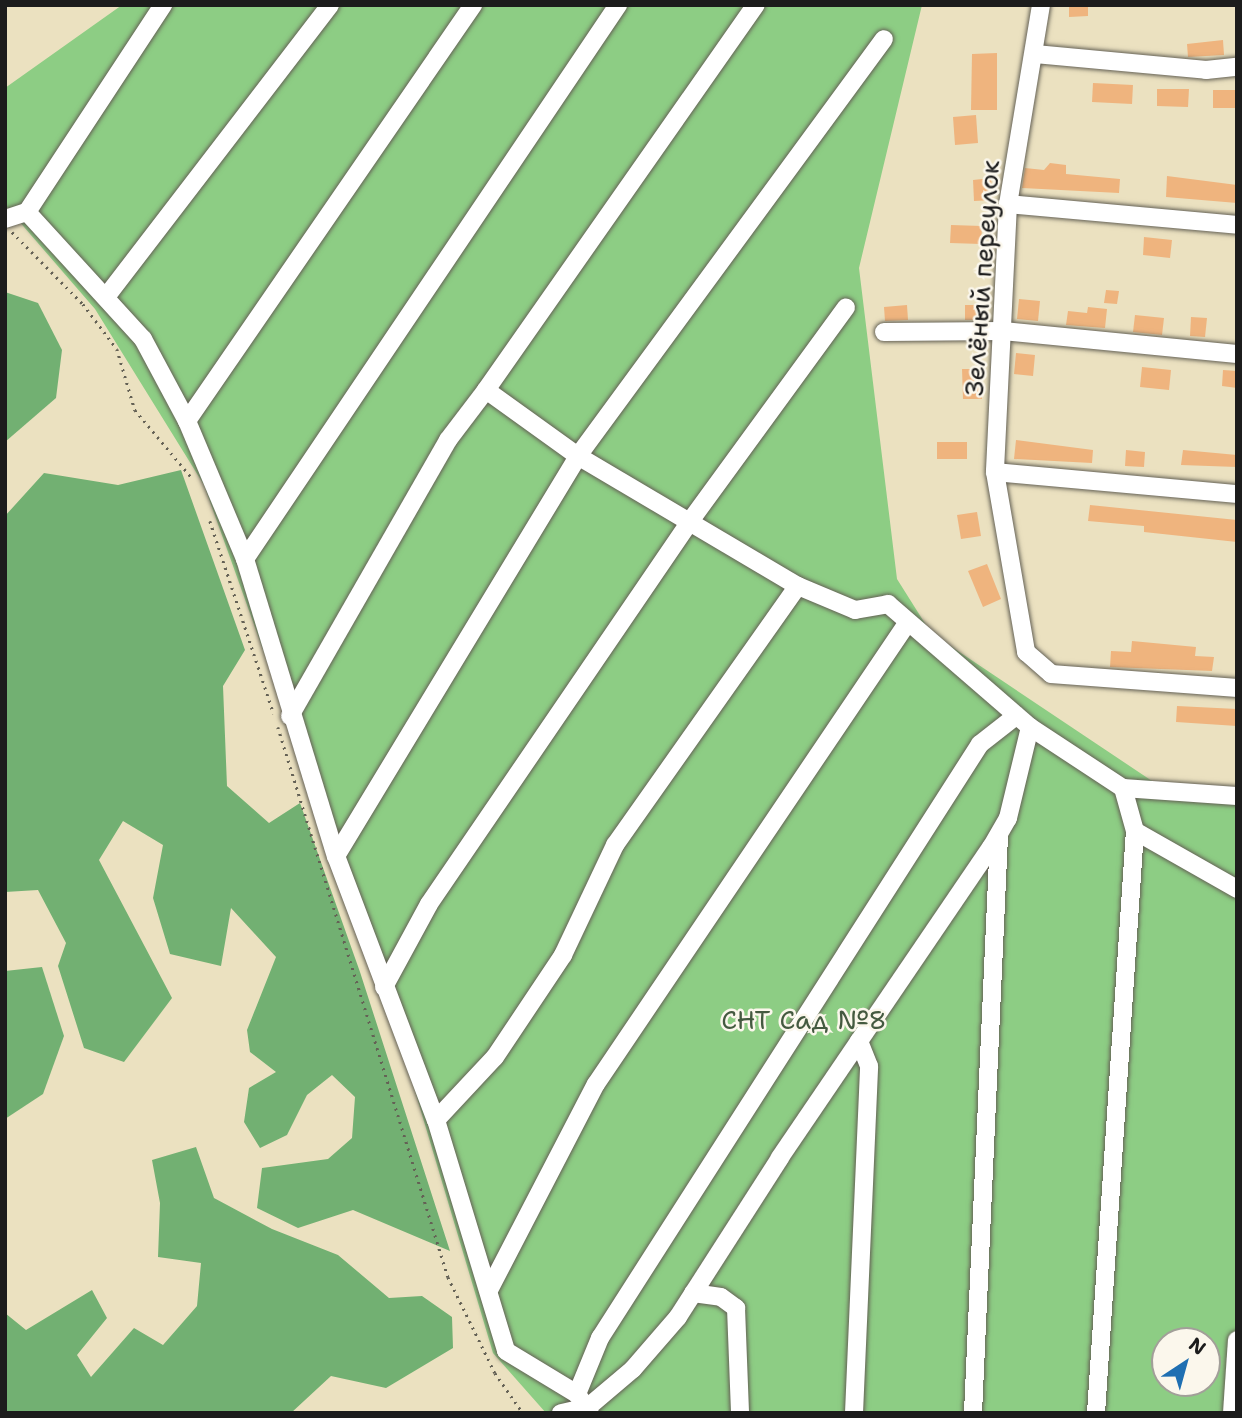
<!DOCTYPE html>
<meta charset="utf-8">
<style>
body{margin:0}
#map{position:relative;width:1242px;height:1418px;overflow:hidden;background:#ebe1c0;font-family:"Shantell Sans",sans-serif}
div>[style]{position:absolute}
.green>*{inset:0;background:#8dcd84}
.forest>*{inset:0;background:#72b072}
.building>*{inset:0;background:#efb47e}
.path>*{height:2.5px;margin-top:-1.25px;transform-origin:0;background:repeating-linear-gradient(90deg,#646155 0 2px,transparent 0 7px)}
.roads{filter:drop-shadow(0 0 2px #646155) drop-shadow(0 0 2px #646155)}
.minor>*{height:18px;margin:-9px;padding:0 9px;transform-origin:9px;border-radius:9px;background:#fff}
span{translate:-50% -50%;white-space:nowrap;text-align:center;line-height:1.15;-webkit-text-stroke:5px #fbf7ec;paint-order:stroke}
.street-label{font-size:26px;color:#1c1c1c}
.park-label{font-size:26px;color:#445a40}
.frame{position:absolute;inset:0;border:7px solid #1c1c1c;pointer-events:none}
.north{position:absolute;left:1151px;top:1327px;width:70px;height:70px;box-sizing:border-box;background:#fbf7ec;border:2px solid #a29f99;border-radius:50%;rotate:36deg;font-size:19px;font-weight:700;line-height:28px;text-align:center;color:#1c1c1c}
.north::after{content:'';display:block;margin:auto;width:24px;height:32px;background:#1f6fb2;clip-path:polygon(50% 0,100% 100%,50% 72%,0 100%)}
</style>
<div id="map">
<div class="green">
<i style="clip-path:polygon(evenodd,122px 5px,922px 5px,859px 268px,897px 579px,931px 633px,1161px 787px,1237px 792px,1237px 1413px,546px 1413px,493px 1353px,384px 987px,204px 485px,95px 309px,5px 205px,5px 88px,122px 5px,1165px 1341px,1207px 1341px,1207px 1383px,1165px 1383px,1165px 1341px)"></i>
</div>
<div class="forest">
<i style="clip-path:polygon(5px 292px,38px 303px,62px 350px,56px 398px,5px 442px)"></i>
<i style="clip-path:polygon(181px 470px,245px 650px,223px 686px,227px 786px,269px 823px,300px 803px,360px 972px,450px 1251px,353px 1210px,298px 1228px,257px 1208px,262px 1168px,328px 1159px,352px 1138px,355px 1097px,332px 1075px,307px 1095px,287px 1135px,260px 1148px,244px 1122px,249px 1088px,276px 1072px,250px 1052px,247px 1030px,276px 957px,231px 908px,221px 966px,170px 954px,153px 898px,163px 845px,123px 821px,99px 860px,172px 998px,124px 1062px,84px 1048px,58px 966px,66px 943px,38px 890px,5px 892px,5px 516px,44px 473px,118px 485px)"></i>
<i style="clip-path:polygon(42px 967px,64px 1036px,43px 1094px,5px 1119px,5px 971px)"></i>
<i style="clip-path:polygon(196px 1147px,214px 1198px,272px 1229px,338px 1255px,389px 1298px,422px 1296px,452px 1317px,453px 1348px,386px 1388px,331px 1376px,291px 1413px,5px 1413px,5px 1313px,26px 1330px,92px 1290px,107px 1318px,77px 1355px,91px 1377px,134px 1328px,163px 1345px,197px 1306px,201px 1263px,158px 1257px,160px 1203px,152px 1160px)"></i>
</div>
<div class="building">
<i style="clip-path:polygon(1069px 5px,1088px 5px,1088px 16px,1069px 17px)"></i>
<i style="clip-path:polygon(1223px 40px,1224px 55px,1188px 57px,1187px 44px)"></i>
<i style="clip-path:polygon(997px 53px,997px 110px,971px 110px,972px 54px)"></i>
<i style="clip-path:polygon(1093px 83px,1133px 85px,1132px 104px,1092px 102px)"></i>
<i style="clip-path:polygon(1157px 89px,1189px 89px,1188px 107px,1157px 106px)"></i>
<i style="clip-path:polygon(1213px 90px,1237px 90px,1237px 108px,1213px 108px)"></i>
<i style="clip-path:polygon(976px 115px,978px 143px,955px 145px,953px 117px)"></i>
<i style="clip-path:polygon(1050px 163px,1066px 165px,1066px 174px,1120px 179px,1119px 193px,1022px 188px,1025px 168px,1044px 170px)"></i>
<i style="clip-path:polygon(1167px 176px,1237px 185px,1237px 203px,1166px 197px)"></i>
<i style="clip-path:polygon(991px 178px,993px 200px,974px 201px,973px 180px)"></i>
<i style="clip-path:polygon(951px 225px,982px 226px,981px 244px,950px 243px)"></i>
<i style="clip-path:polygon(1144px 237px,1172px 240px,1170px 258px,1143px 255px)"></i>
<i style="clip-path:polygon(1106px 290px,1119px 291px,1117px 304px,1104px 303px)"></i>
<i style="clip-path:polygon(1019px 299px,1040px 301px,1038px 321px,1017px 319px)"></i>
<i style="clip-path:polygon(907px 305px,908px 320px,885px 321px,884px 307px)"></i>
<i style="clip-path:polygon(965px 305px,982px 305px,982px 320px,965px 320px)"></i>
<i style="clip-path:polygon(1088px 307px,1107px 309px,1105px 328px,1066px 325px,1068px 311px,1087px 313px)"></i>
<i style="clip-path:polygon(1135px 315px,1164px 318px,1162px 335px,1133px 332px)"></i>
<i style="clip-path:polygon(1191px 317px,1207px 318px,1205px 337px,1190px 336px)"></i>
<i style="clip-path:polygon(1016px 353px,1035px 355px,1033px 376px,1014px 374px)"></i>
<i style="clip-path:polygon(1142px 367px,1171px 370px,1169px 390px,1140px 387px)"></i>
<i style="clip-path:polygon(962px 369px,981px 369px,982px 399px,963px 399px)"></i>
<i style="clip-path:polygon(1223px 370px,1237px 371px,1237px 388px,1222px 386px)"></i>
<i style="clip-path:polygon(1016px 440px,1093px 450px,1092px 463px,1014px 459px)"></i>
<i style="clip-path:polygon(937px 442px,967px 442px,967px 459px,937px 459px)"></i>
<i style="clip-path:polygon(1126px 450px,1145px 452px,1144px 467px,1125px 466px)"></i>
<i style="clip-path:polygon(1183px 450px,1237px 455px,1237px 467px,1181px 465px)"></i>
<i style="clip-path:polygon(1090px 505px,1237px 520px,1237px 542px,1144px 532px,1144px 526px,1088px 521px)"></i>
<i style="clip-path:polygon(977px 512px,981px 536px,961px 539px,957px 515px)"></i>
<i style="clip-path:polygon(987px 564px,1001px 599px,983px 607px,968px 571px)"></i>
<i style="clip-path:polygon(1132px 641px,1196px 647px,1195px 656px,1214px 657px,1212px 671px,1110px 667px,1111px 651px,1131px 652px)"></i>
<i style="clip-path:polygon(1177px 706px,1237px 709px,1237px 726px,1176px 722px)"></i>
</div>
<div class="path">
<i style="left:12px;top:232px;width:101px;rotate:45.4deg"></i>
<i style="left:83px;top:304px;width:56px;rotate:52.9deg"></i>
<i style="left:117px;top:349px;width:64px;rotate:73.6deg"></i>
<i style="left:135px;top:410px;width:90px;rotate:50deg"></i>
<i style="left:210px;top:521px;width:203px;rotate:71.7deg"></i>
<i style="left:278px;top:727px;width:576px;rotate:72.82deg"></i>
<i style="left:448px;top:1277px;width:107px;rotate:63.9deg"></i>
<i style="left:495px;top:1373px;width:49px;rotate:55deg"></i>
</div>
<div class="roads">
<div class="minor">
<i style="left:1041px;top:5px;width:202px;rotate:99.4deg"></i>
<i style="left:1008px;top:204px;width:268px;rotate:92.8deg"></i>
<i style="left:995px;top:472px;width:183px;rotate:80.2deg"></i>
<i style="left:1026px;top:652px;width:33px;rotate:41deg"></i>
<i style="left:1051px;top:674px;width:187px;rotate:4.3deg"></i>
<i style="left:1035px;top:54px;width:172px;rotate:5.3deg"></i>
<i style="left:1206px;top:70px;width:31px;rotate:-6deg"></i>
<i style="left:1008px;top:204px;width:230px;rotate:5.2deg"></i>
<i style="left:27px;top:212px;width:248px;rotate:-56.7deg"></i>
<i style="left:5px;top:219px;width:23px;rotate:-18deg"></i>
<i style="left:27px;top:212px;width:172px;rotate:47.6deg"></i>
<i style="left:143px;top:339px;width:93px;rotate:61.8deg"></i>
<i style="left:187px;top:421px;width:150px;rotate:67.2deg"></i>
<i style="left:245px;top:559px;width:311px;rotate:73deg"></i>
<i style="left:336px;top:856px;width:282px;rotate:69.3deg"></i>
<i style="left:436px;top:1120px;width:241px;rotate:73.1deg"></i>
<i style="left:506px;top:1351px;width:83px;rotate:31.2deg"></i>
<i style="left:577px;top:1394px;width:23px;rotate:56deg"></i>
<i style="left:106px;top:297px;width:368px;rotate:-52.5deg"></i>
<i style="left:884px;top:332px;width:119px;rotate:-0.5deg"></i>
<i style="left:1003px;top:331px;width:235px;rotate:5.6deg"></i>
<i style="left:486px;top:390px;width:470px;rotate:-55deg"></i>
<i style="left:187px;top:421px;width:505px;rotate:-55.49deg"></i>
<i style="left:995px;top:472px;width:243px;rotate:5.2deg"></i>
<i style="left:245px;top:559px;width:668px;rotate:-56.05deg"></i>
<i style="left:290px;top:716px;width:318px;rotate:-60.2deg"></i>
<i style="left:448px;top:440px;width:63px;rotate:-52.8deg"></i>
<i style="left:486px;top:390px;width:113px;rotate:35.7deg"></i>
<i style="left:578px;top:456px;width:256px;rotate:30.6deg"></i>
<i style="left:798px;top:586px;width:62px;rotate:22.8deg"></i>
<i style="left:855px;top:610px;width:34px;rotate:-10deg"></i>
<i style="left:888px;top:604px;width:188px;rotate:40.9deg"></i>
<i style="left:1030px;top:727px;width:94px;rotate:103.6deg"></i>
<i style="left:1008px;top:818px;width:34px;rotate:120deg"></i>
<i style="left:991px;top:847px;width:376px;rotate:124.2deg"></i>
<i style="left:780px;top:1158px;width:189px;rotate:122.7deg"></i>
<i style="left:678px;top:1317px;width:69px;rotate:130.9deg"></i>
<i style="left:633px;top:1369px;width:59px;rotate:139.8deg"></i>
<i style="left:588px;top:1407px;width:28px;rotate:167deg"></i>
<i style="left:1030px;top:727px;width:111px;rotate:33.3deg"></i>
<i style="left:1123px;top:788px;width:114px;rotate:4deg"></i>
<i style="left:1123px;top:788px;width:45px;rotate:74.4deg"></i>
<i style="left:1135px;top:831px;width:117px;rotate:29.6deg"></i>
<i style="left:336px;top:856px;width:468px;rotate:-58.8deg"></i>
<i style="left:578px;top:456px;width:517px;rotate:-53.73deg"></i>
<i style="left:384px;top:987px;width:94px;rotate:-61.5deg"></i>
<i style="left:429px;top:904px;width:460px;rotate:-55.7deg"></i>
<i style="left:688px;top:524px;width:268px;rotate:-53.9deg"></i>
<i style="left:436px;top:1120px;width:86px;rotate:-46.9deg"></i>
<i style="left:495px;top:1057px;width:123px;rotate:-56.3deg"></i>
<i style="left:563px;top:955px;width:122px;rotate:-64.7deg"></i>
<i style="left:615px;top:845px;width:317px;rotate:-54.8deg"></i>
<i style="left:489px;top:1290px;width:232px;rotate:-62.6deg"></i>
<i style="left:596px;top:1084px;width:557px;rotate:-55.97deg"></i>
<i style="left:693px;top:1293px;width:28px;rotate:8deg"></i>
<i style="left:721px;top:1297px;width:19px;rotate:36deg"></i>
<i style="left:736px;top:1308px;width:105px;rotate:87.8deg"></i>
<i style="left:577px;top:1394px;width:61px;rotate:-67.7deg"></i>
<i style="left:600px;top:1338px;width:705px;rotate:-57.39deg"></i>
<i style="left:980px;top:744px;width:46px;rotate:-37.9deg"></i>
<i style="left:854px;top:1413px;width:347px;rotate:-87.5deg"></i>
<i style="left:869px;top:1066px;width:27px;rotate:-112deg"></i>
<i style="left:973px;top:1413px;width:578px;rotate:-87.42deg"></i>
<i style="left:1096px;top:1413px;width:583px;rotate:-86.17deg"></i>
<i style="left:1232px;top:1413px;width:73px;rotate:-86.1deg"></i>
</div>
</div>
<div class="street-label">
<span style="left:982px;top:278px;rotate:-86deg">Зелёный переулок</span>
</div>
<div class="park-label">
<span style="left:804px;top:1020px">СНТ Сад №8</span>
</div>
<div class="frame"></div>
<div class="north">N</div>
</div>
